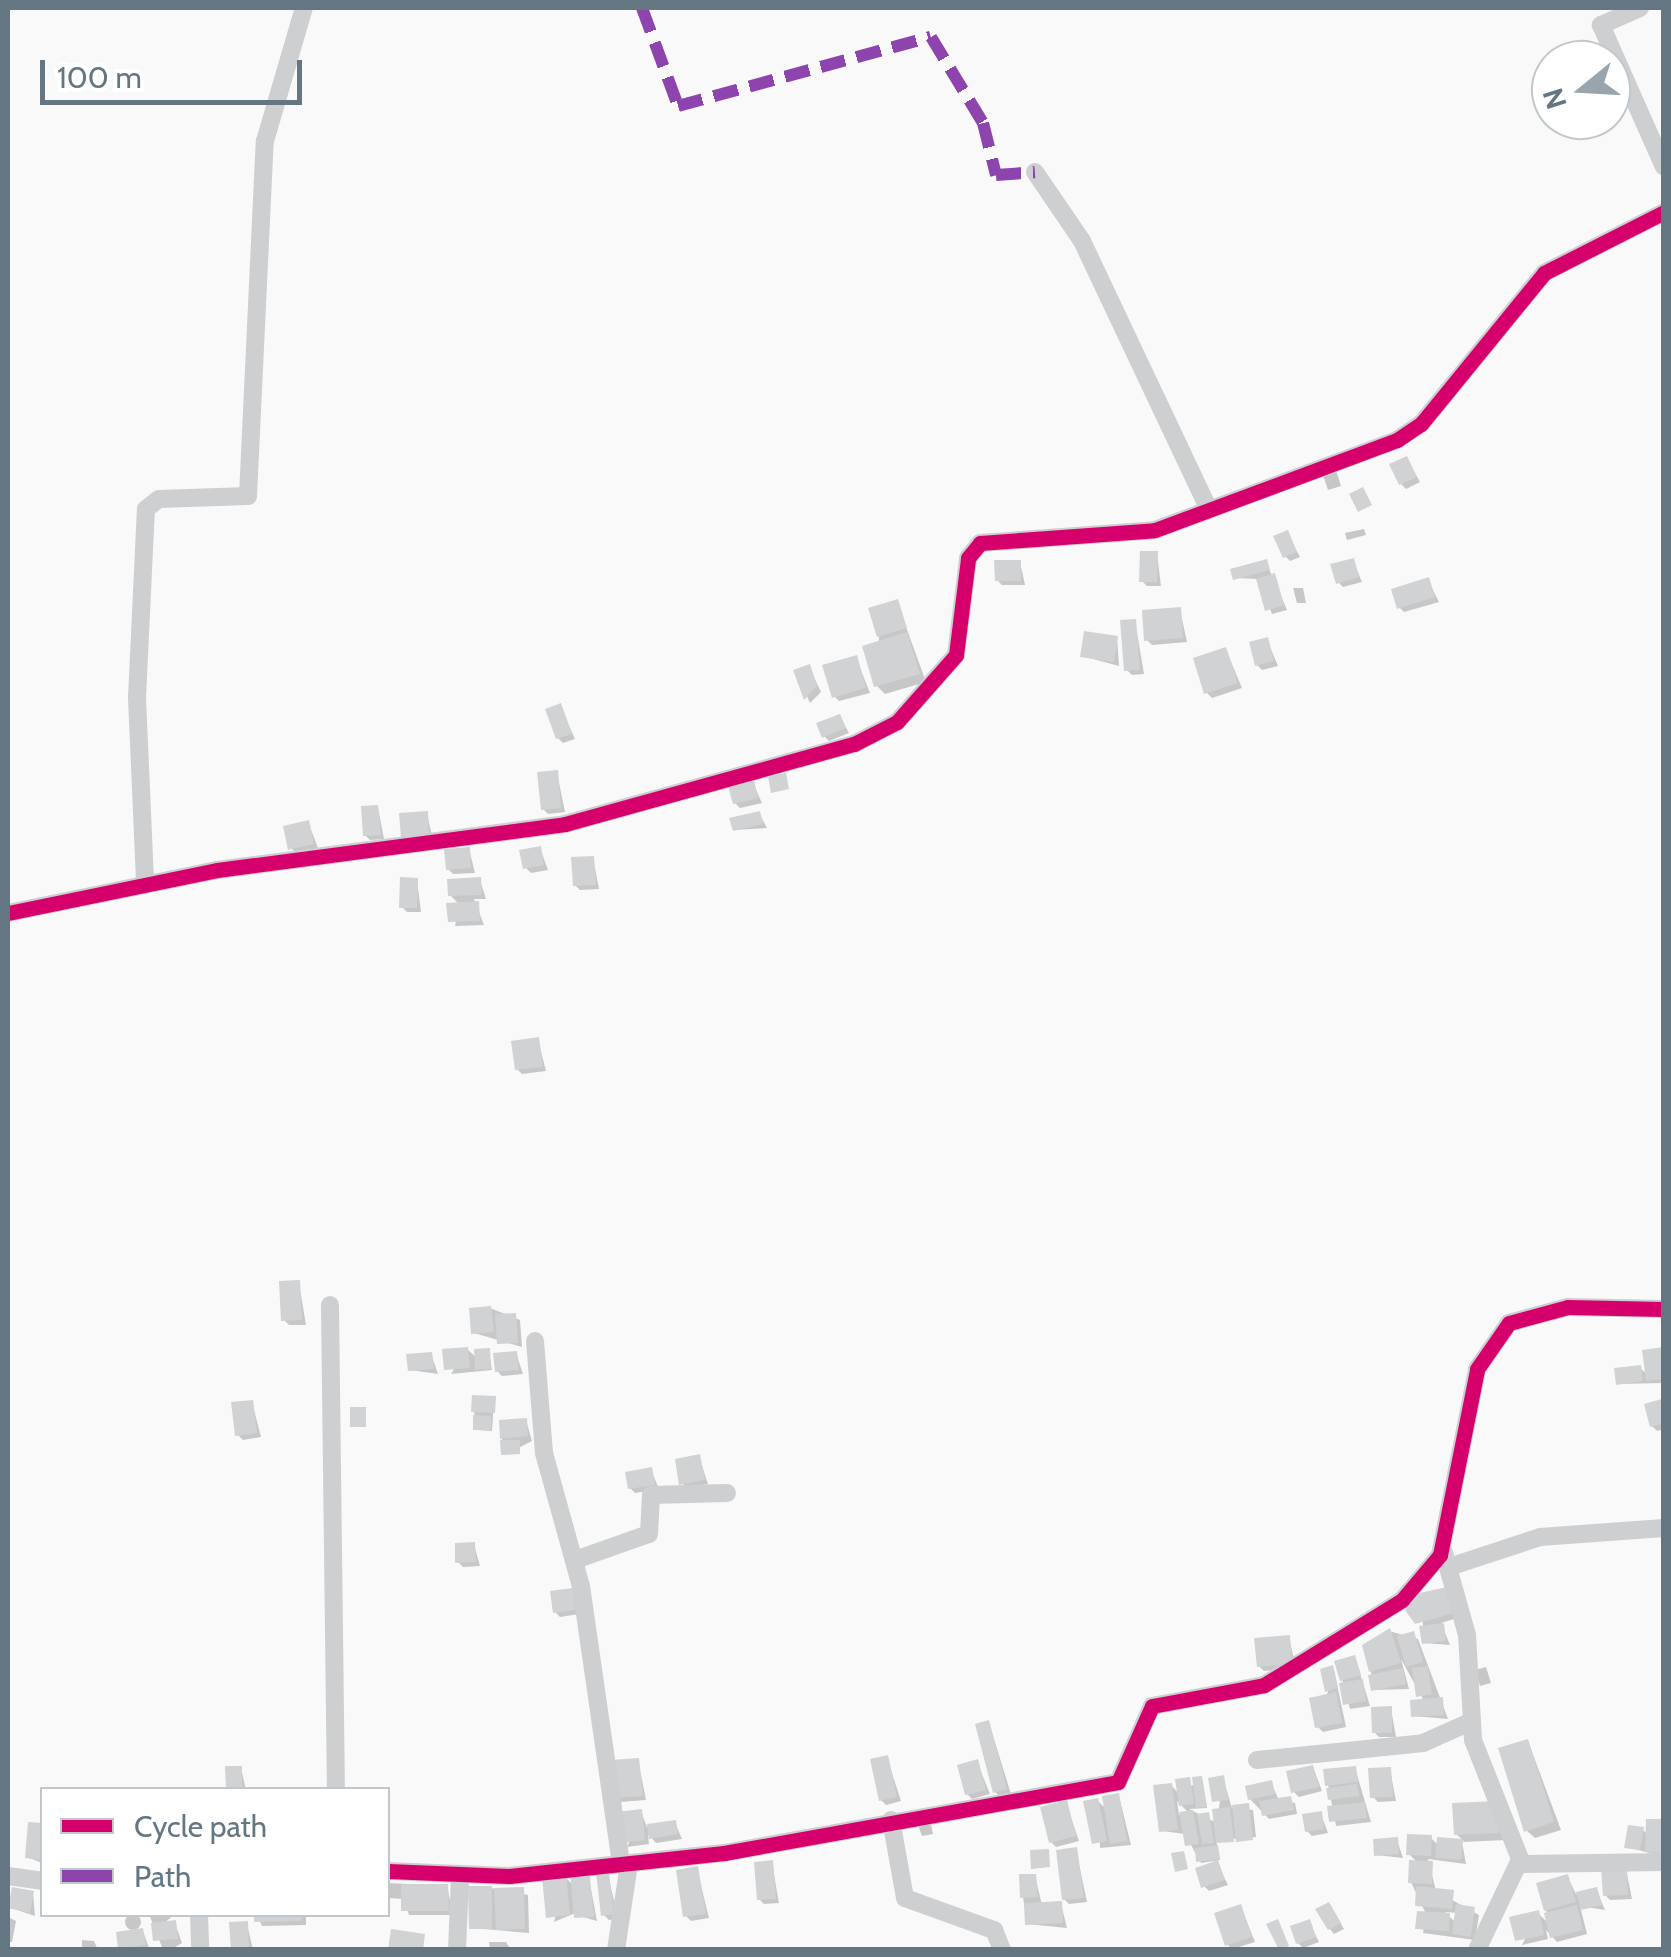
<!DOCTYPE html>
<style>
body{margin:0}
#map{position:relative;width:1671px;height:1957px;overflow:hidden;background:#f9f9f9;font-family:Cabin,sans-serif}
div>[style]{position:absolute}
.shadow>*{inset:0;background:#0003}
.round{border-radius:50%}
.building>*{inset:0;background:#d0d2d3}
.minor>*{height:18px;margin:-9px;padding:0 9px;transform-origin:9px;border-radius:9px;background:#cecfd0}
.quiet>*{height:12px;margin-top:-6px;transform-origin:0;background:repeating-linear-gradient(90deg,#8e44ad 0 25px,transparent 0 37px)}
.cycleway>*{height:15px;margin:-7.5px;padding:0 7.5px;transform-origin:7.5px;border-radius:7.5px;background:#d6006c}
span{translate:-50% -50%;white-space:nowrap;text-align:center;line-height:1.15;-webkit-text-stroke:10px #fff;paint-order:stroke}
.frame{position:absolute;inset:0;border:10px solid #657683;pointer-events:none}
.legend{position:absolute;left:40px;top:1787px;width:350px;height:130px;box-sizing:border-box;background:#fff;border:2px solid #c1c8cd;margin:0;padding:12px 18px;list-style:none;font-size:30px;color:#657683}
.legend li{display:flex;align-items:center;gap:20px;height:50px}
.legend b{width:50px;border:2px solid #c1c8cd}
.north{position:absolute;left:1531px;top:40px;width:100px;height:100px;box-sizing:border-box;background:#fff;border:2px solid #c1c8cd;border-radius:50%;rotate:252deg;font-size:28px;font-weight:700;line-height:40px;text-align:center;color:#657683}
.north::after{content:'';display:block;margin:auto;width:35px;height:45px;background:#99a4ac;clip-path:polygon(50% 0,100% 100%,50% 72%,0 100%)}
.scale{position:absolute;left:40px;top:60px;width:262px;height:45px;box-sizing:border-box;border:5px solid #657683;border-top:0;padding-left:12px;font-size:30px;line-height:35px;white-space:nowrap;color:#657683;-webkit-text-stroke:8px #fff;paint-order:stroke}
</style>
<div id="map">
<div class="shadow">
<i style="clip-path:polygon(1407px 459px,1420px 482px,1406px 489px,1401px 484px)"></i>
<i style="clip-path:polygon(1336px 470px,1341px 486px,1328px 490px,1322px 472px)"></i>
<i style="clip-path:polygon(1364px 529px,1366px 535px,1347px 540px,1345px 533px)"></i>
<i style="clip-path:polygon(1287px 533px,1300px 557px,1290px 561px,1285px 556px)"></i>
<i style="clip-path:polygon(1157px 554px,1161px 586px,1147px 586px,1142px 581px)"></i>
<i style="clip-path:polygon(1353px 560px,1362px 582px,1343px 587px,1338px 582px)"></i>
<i style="clip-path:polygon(1020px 562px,1025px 585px,1002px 585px,997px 580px)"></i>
<i style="clip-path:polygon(1266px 562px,1287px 610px,1272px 614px,1258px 579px,1235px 578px)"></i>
<i style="clip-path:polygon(1428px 580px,1439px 602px,1404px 612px,1399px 607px)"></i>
<i style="clip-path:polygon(1293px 588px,1303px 588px,1306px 603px,1297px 603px)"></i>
<i style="clip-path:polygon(897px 602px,926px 682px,885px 694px,877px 686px,879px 636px)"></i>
<i style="clip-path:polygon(1180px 610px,1187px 642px,1152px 645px,1147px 640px)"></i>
<i style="clip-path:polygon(1135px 621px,1144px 674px,1132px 675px,1127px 670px)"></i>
<i style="clip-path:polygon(1117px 638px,1119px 666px,1082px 656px)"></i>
<i style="clip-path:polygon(1267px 640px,1278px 666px,1262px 670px,1257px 665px)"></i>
<i style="clip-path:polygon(1226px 650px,1242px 688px,1212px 698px,1207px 693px)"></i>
<i style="clip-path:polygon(856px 658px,870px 693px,839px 701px,834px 696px)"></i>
<i style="clip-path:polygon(809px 667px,821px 692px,810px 703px,796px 671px)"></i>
<i style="clip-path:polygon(560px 706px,575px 739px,563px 743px,558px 738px)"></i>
<i style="clip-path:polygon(840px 717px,849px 733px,829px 741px,824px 736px)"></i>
<i style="clip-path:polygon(557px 773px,565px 812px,548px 814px,543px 809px)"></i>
<i style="clip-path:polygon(753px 783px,762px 803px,740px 808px,735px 803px)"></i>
<i style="clip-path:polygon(378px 808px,384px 839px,370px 840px,365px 835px)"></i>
<i style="clip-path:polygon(759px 813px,767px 828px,735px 830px)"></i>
<i style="clip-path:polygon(427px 814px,433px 840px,409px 842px)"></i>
<i style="clip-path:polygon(308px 822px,318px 848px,296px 853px,291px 848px)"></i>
<i style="clip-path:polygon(540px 848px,548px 870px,531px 873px,526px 868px)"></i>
<i style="clip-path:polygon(469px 849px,475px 873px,453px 874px,448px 869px)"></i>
<i style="clip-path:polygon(593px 858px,599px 889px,580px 890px,575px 885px)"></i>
<i style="clip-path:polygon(417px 880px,421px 912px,407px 912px,402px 907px)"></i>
<i style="clip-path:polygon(480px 880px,486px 899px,474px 899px,484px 925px,455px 926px,459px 904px,450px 895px)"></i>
<i style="clip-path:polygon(538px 1040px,546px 1071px,522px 1074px,517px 1069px)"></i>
<i style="clip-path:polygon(299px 1283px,306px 1325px,289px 1325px,284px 1320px)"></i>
<i style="clip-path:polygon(490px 1308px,520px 1320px,522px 1347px,474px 1333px)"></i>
<i style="clip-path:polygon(467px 1349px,477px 1358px,489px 1351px,492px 1370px,451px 1374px)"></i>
<i style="clip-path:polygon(1664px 1351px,1664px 1383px,1618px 1384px,1640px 1368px,1648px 1375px)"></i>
<i style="clip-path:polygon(516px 1353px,523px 1374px,502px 1376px,497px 1371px)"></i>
<i style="clip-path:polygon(431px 1354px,438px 1374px,410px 1370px)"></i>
<i style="clip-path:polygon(494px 1398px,492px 1431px,477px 1430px,474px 1411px)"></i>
<i style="clip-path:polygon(252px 1402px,261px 1437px,243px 1440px,238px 1435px)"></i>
<i style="clip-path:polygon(1661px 1402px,1664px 1429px,1657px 1431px,1652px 1426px)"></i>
<i style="clip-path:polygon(526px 1420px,532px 1441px,505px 1455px,502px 1438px)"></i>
<i style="clip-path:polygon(699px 1457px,708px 1484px,687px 1488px,682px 1483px)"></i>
<i style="clip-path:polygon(651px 1470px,659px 1489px,635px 1493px,630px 1488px)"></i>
<i style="clip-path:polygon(474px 1545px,480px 1566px,463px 1567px,458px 1562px)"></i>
<i style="clip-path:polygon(572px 1591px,579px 1614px,560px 1617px,555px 1612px)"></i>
<i style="clip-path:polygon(1421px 1595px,1461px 1617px,1441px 1623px,1450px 1645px,1424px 1643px)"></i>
<i style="clip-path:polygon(1389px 1631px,1418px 1639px,1448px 1719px,1413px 1716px,1424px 1701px,1401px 1659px,1409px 1689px,1373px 1690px,1371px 1670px)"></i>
<i style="clip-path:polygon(1289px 1638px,1296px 1668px,1264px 1671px,1259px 1666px)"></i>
<i style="clip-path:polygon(1355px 1657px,1370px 1706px,1350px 1709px,1342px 1679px)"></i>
<i style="clip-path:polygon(1486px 1667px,1491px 1683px,1480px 1686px,1475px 1670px)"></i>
<i style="clip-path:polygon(1334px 1670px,1346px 1727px,1323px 1732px,1318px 1727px)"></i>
<i style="clip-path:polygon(1391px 1709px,1396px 1737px,1379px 1737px,1374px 1732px)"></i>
<i style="clip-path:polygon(989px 1723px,1011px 1794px,1000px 1797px,995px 1792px)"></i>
<i style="clip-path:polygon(1528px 1741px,1561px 1830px,1535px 1838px,1526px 1830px)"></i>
<i style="clip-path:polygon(887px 1758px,901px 1801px,886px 1805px,881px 1800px)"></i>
<i style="clip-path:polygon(638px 1760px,646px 1800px,620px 1802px,615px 1797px)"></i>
<i style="clip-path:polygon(977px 1762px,990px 1794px,972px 1799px,967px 1794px)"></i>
<i style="clip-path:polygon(1313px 1767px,1322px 1791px,1299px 1797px,1294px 1792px)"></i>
<i style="clip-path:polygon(241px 1768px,246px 1790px,228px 1790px)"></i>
<i style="clip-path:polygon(1355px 1768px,1371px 1822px,1336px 1826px,1328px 1784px)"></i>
<i style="clip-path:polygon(1390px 1770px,1396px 1801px,1378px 1802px,1373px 1797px)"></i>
<i style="clip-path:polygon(evenodd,1223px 1778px,1232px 1808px,1253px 1810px,1256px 1837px,1216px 1840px,1220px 1860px,1201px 1863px,1185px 1834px,1162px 1831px,1171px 1785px,1179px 1794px,1202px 1779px,1207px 1808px,1189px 1809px,1217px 1823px,1223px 1778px,1177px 1801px,1189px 1813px,1179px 1815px,1177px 1801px)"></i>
<i style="clip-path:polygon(1271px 1783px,1279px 1800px,1295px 1803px,1297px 1814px,1269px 1819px,1250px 1799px)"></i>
<i style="clip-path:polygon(1119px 1796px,1131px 1845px,1100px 1848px,1098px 1801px,1107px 1810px)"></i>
<i style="clip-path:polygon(1066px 1803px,1079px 1841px,1056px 1847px,1051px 1842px)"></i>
<i style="clip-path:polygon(evenodd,1497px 1804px,1507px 1840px,1462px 1842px,1466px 1864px,1428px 1859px,1436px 1891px,1479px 1915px,1475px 1940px,1423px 1933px,1426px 1914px,1411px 1882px,1418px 1863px,1409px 1854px,1431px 1838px,1439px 1846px,1464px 1841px,1456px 1834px,1497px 1804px,1445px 1912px,1458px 1913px,1456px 1923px,1445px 1912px)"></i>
<i style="clip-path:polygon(641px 1812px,647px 1827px,675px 1823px,682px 1839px,656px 1843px,648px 1834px,649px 1844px,627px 1847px)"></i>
<i style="clip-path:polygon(1321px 1814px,1328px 1833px,1312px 1836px,1307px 1831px)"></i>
<i style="clip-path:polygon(1664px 1822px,1664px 1857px,1627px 1847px,1643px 1830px,1648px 1835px)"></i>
<i style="clip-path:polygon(931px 1824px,933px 1834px,922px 1836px,918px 1825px)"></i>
<i style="clip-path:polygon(30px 1825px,42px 1826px,42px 1863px,27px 1857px)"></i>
<i style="clip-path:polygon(1397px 1840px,1403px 1858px,1376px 1855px)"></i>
<i style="clip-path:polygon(1076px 1850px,1087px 1902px,1069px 1904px,1064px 1899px)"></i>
<i style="clip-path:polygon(772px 1863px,779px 1903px,764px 1904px,759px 1899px)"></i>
<i style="clip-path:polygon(1217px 1863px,1228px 1885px,1209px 1891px,1204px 1886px)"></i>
<i style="clip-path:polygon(697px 1869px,709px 1918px,691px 1921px,686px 1916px)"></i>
<i style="clip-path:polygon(1626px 1869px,1632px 1899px,1610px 1900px,1605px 1895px)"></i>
<i style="clip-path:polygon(588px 1873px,597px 1921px,573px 1914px,554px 1922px,565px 1877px,574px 1886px)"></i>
<i style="clip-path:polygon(608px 1875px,618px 1918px,609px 1920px,604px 1915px)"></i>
<i style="clip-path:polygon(1035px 1876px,1042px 1905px,1061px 1904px,1067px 1928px,1027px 1924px,1023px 1897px)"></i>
<i style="clip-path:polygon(1567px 1876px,1576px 1894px,1596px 1889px,1605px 1910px,1580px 1906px,1587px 1934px,1557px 1942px,1546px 1930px,1548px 1939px,1522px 1945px,1538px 1913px,1549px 1924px,1546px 1910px)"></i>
<i style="clip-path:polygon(388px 1883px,447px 1886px,453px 1915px,409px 1915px,404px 1899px,388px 1898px)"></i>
<i style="clip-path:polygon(491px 1888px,528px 1895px,529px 1933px,472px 1928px)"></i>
<i style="clip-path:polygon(33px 1893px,35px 1916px,11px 1908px)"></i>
<i style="clip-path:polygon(1241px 1907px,1255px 1942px,1232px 1949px,1227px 1944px)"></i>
<i style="clip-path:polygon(1333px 1910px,1344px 1929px,1334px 1934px,1330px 1929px)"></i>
<i style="clip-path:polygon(149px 1914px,175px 1914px,163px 1924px,175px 1923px,182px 1943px,170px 1950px,123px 1950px,143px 1931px,149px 1948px,162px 1947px)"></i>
<i style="clip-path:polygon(257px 1914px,306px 1914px,306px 1925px,262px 1926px)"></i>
<i class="round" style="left:125px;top:1914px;width:16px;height:16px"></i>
<i style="clip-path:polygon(8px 1917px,16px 1921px,12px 1942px,8px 1942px)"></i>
<i style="clip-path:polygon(1309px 1922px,1319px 1942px,1303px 1948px,1298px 1943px)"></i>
<i style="clip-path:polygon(247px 1924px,253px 1950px,233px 1950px)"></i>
<i style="clip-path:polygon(82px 1940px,94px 1941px,98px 1950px,82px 1950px)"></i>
<i style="clip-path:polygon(489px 1942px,506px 1942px,511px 1950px,490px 1950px)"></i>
</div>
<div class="building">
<i style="clip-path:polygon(1407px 456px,1417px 477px,1399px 485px,1389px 464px)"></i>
<i style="clip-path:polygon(1363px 487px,1372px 505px,1358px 512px,1349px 494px)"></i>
<i style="clip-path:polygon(1288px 530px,1297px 552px,1283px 558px,1273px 536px)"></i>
<i style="clip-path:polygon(1140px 551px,1158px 551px,1157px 582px,1139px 582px)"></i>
<i style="clip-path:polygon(1354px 558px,1359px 577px,1336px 584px,1330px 564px)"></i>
<i style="clip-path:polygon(1267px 559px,1270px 570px,1233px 580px,1230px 569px)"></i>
<i style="clip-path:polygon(994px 560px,1021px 560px,1021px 581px,995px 581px)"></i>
<i style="clip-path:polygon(1275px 573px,1284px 605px,1265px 611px,1256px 579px)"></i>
<i style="clip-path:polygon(1429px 577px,1435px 597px,1397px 609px,1391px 589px)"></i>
<i style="clip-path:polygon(898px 599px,907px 628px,877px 637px,868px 608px)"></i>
<i style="clip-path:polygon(1181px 607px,1183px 638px,1144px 641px,1142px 610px)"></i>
<i style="clip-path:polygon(1136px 619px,1140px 670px,1124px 671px,1120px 620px)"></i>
<i style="clip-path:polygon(1084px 631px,1118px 636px,1114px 662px,1080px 657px)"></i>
<i style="clip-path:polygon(907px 632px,920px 674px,874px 687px,862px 646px)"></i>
<i style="clip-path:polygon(1268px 637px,1274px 661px,1255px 666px,1249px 642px)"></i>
<i style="clip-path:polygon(1226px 647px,1238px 683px,1204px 694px,1193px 658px)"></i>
<i style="clip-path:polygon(857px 655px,866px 688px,832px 698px,822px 665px)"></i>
<i style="clip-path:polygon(810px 664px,817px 686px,804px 700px,793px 670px)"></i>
<i style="clip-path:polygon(561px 703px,572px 734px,556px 739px,545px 709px)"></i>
<i style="clip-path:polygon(840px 714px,846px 728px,822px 738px,816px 723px)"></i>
<i style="clip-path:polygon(558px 770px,561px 808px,541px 810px,537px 772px)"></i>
<i style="clip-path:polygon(786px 773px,789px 789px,771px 793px,768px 776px)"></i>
<i style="clip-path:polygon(754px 780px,758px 798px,733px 804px,728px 786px)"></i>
<i style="clip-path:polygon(378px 805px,381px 835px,363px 836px,361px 806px)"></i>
<i style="clip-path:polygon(428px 811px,429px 836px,401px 838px,399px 813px)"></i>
<i style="clip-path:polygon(760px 811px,763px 824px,733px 831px,729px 818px)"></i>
<i style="clip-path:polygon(309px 820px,314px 844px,288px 850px,283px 826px)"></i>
<i style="clip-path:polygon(541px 846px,544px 865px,523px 869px,519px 850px)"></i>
<i style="clip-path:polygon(470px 847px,471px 868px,446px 870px,444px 849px)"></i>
<i style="clip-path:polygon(594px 856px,596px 885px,573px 886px,571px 857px)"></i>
<i style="clip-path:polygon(400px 877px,418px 878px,417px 908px,399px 908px)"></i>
<i style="clip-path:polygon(481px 877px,482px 895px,448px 896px,447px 879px)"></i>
<i style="clip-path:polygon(479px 901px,480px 921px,448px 922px,446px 903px)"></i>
<i style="clip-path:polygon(539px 1037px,543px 1067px,515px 1070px,511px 1041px)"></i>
<i style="clip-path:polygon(300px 1280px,302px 1320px,281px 1321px,279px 1281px)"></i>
<i style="clip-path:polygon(491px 1306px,494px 1332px,471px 1334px,469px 1308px)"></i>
<i style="clip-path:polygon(516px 1313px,518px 1343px,497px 1344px,495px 1314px)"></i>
<i style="clip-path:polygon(468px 1347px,470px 1368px,444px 1370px,442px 1349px)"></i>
<i style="clip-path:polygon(1664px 1347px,1664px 1379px,1646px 1381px,1642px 1350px)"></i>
<i style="clip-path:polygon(490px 1348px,491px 1369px,475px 1370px,474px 1349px)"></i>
<i style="clip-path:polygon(517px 1351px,519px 1370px,495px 1372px,493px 1353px)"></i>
<i style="clip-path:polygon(432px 1352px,434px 1369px,408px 1371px,406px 1354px)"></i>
<i style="clip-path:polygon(1641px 1365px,1643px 1381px,1616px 1385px,1614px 1368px)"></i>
<i style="clip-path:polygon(472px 1395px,496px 1396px,495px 1413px,471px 1412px)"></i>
<i style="clip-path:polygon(1662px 1399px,1664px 1423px,1650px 1427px,1644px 1404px)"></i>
<i style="clip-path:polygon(253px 1400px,257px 1433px,235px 1436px,231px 1402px)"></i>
<i style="clip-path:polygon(350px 1407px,366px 1407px,366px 1427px,350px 1427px)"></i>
<i style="clip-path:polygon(473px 1415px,491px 1416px,491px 1430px,473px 1430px)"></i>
<i style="clip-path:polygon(527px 1418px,528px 1436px,500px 1439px,499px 1420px)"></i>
<i style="clip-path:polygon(500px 1440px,520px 1440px,520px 1454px,501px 1455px)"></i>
<i style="clip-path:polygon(700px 1454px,705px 1480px,679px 1485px,675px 1459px)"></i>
<i style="clip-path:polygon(652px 1467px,655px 1485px,628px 1489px,625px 1472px)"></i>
<i style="clip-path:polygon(475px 1542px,476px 1562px,455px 1563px,455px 1543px)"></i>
<i style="clip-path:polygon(1451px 1586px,1458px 1612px,1415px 1624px,1405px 1610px,1420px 1593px)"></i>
<i style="clip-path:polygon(573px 1588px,575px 1610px,553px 1613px,550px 1591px)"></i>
<i style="clip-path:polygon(1444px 1623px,1446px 1641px,1422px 1644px,1419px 1626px)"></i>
<i style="clip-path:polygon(1390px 1628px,1401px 1663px,1369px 1672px,1362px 1645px)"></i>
<i style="clip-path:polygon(1414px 1631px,1423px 1662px,1406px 1667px,1397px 1636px)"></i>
<i style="clip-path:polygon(1290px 1635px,1292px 1664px,1257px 1667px,1254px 1638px)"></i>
<i style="clip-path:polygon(1355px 1655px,1361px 1675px,1340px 1681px,1334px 1661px)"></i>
<i style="clip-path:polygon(1333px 1665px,1338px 1688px,1325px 1692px,1320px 1669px)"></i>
<i style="clip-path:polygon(1428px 1666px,1432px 1694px,1416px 1697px,1412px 1668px)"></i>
<i style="clip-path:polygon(1403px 1668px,1406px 1684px,1371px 1691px,1368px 1675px)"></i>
<i style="clip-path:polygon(1363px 1679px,1366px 1701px,1343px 1705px,1339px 1683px)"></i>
<i style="clip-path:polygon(1336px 1692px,1342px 1723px,1315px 1728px,1309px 1698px)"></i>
<i style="clip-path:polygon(1443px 1697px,1444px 1715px,1411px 1717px,1410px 1700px)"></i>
<i style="clip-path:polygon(1392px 1706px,1392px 1733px,1372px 1733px,1371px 1707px)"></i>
<i style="clip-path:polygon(989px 1720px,1007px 1789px,993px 1793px,975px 1724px)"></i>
<i style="clip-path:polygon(1528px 1739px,1554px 1822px,1524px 1832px,1498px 1748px)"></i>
<i style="clip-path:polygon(888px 1755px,897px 1797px,879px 1801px,870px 1759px)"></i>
<i style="clip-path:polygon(639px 1758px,643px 1796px,613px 1798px,610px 1760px)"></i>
<i style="clip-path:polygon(978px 1759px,986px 1790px,965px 1795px,957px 1765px)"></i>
<i style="clip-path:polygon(1313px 1765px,1319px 1787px,1291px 1793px,1286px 1771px)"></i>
<i style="clip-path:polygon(225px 1766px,242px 1766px,242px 1790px,226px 1790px)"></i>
<i style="clip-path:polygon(1356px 1766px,1358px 1782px,1325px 1786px,1323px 1769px)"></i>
<i style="clip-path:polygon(1391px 1767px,1393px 1797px,1370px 1798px,1368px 1768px)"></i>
<i style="clip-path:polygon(1224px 1775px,1228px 1800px,1212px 1802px,1208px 1778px)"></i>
<i style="clip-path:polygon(1202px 1776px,1207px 1807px,1196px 1808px,1192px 1777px)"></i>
<i style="clip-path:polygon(1190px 1777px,1194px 1804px,1179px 1806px,1175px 1779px)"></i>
<i style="clip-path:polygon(1272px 1780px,1275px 1794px,1248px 1800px,1245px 1786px)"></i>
<i style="clip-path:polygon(1172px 1783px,1178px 1830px,1159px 1832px,1153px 1785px)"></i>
<i style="clip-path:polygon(1357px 1784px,1359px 1796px,1328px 1800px,1326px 1788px)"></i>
<i style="clip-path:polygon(1119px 1793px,1127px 1841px,1110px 1844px,1102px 1796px)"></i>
<i style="clip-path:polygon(1291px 1796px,1294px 1810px,1262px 1816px,1259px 1801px)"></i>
<i style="clip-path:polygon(1098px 1798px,1107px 1841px,1092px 1844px,1083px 1801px)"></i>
<i style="clip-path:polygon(1067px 1800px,1076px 1836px,1049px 1843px,1040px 1807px)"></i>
<i style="clip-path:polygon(1498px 1801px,1499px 1833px,1454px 1835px,1452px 1803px)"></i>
<i style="clip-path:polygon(1365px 1802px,1367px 1818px,1329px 1822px,1327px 1806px)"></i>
<i style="clip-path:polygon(1249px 1803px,1253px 1840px,1236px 1842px,1232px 1805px)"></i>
<i style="clip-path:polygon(1230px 1807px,1234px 1842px,1216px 1843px,1212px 1809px)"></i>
<i style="clip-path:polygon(642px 1809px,645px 1840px,620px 1843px,617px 1812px)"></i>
<i style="clip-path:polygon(1193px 1810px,1199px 1844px,1185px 1846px,1179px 1812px)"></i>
<i style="clip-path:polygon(1322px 1811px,1324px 1829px,1305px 1832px,1302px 1814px)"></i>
<i style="clip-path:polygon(1209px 1812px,1214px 1843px,1202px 1844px,1197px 1814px)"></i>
<i style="clip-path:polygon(1646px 1819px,1664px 1819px,1664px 1853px,1645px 1852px)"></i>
<i style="clip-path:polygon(676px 1820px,678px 1834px,649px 1839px,647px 1824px)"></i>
<i style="clip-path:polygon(28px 1822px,42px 1823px,42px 1860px,25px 1858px)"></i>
<i style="clip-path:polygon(1628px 1825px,1644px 1827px,1640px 1850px,1624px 1848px)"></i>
<i style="clip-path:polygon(1407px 1834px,1432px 1835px,1431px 1856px,1406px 1855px)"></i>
<i style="clip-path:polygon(1398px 1837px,1399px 1854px,1374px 1856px,1373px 1839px)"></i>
<i style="clip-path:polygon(1437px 1837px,1463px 1839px,1461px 1860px,1435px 1858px)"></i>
<i style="clip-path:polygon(1218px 1845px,1220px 1859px,1196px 1862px,1195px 1848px)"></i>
<i style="clip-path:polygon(1077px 1847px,1084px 1898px,1062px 1900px,1056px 1850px)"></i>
<i style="clip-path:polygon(1049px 1849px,1050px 1867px,1031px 1869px,1030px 1850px)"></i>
<i style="clip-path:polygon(1184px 1851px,1188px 1869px,1175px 1872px,1171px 1853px)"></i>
<i style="clip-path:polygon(773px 1860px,776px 1899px,757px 1900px,754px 1862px)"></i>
<i style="clip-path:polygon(1218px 1860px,1225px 1880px,1201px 1888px,1195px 1868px)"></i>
<i style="clip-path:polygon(1409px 1860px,1433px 1861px,1432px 1884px,1408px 1883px)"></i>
<i style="clip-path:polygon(698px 1866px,706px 1914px,683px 1917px,676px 1870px)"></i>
<i style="clip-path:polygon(1627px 1866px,1628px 1895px,1603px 1896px,1601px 1867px)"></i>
<i style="clip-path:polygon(589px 1870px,594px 1917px,574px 1918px,570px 1872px)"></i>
<i style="clip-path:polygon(596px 1872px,609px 1872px,614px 1914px,601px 1916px)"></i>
<i style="clip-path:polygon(566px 1874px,570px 1915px,546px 1918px,542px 1877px)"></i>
<i style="clip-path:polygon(1019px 1874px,1036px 1874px,1038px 1897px,1020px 1898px)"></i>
<i style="clip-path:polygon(1568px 1874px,1576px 1902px,1544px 1911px,1536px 1883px)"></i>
<i style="clip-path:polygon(401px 1884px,448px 1884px,449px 1911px,401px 1911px)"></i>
<i style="clip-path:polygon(468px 1886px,492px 1886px,492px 1929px,469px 1929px)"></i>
<i style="clip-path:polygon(1416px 1886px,1454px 1890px,1452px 1909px,1415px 1906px)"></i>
<i style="clip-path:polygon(12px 1887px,34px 1891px,30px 1913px,8px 1908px)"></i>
<i style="clip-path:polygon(524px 1887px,525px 1929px,496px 1930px,494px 1888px)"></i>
<i style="clip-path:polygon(1597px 1887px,1602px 1905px,1581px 1910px,1576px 1892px)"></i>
<i style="clip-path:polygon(1062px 1901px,1063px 1923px,1025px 1925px,1024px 1903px)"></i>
<i style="clip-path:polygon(1329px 1902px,1341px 1923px,1328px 1930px,1315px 1909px)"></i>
<i style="clip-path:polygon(1241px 1904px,1252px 1937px,1225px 1946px,1214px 1913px)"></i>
<i style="clip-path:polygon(1456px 1904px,1475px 1907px,1471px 1937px,1452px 1934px)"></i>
<i style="clip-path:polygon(1577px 1905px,1583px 1930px,1550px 1938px,1544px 1913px)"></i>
<i style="clip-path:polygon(1539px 1910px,1544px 1935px,1515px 1941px,1509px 1917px)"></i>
<i style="clip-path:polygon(1417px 1911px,1450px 1913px,1449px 1931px,1415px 1929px)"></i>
<i style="clip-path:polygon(254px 1914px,302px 1914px,302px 1921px,254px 1922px)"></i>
<i style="clip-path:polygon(1278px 1919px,1289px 1946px,1279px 1950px,1266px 1924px)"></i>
<i style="clip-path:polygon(1310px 1919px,1316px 1937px,1296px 1944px,1290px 1926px)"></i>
<i style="clip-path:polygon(176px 1920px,178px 1939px,153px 1941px,151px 1923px)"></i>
<i style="clip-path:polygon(248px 1921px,249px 1950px,231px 1950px,229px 1922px)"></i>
<i style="clip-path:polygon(143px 1928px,146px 1945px,118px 1949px,116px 1932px)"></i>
<i style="clip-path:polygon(391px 1929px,425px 1934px,423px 1950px,388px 1950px)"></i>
</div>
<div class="minor">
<i style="left:1640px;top:8px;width:43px;rotate:156.4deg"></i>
<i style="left:1601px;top:25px;width:155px;rotate:66.1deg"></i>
<i style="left:1035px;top:172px;width:83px;rotate:55.7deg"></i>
<i style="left:1082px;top:241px;width:297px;rotate:64.7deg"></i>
<i style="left:145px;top:881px;width:183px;rotate:-92.5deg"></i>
<i style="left:137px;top:698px;width:189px;rotate:-87.3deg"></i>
<i style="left:146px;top:509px;width:16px;rotate:-38deg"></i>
<i style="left:159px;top:499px;width:89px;rotate:-1.9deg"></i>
<i style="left:248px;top:496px;width:355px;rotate:-87.3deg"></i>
<i style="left:265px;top:141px;width:139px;rotate:-73.7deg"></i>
<i style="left:8px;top:913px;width:213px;rotate:-11.6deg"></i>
<i style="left:217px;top:870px;width:351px;rotate:-7.5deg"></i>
<i style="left:565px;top:824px;width:300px;rotate:-15.5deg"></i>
<i style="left:854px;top:744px;width:48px;rotate:-27.1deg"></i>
<i style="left:897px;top:722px;width:89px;rotate:-48.6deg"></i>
<i style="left:956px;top:655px;width:98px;rotate:-82.9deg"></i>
<i style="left:968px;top:558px;width:19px;rotate:-51deg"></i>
<i style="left:980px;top:543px;width:175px;rotate:-4.2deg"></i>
<i style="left:1155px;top:530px;width:258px;rotate:-20.4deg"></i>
<i style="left:1397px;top:440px;width:29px;rotate:-34deg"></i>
<i style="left:1421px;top:424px;width:195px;rotate:-50.8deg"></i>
<i style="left:1544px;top:273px;width:135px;rotate:-26.9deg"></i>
<i style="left:330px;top:1305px;width:485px;rotate:89.3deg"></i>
<i style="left:535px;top:1341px;width:112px;rotate:85.4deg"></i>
<i style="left:544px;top:1453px;width:138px;rotate:74.5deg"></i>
<i style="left:581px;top:1586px;width:282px;rotate:81.8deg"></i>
<i style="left:1442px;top:1546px;width:92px;rotate:74.3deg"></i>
<i style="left:1467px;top:1635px;width:105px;rotate:86.7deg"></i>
<i style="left:1473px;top:1740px;width:133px;rotate:68.4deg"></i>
<i style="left:1522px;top:1864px;width:142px;rotate:-0.8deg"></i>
<i style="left:575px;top:1560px;width:78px;rotate:-19.4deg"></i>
<i style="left:649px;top:1534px;width:39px;rotate:-87deg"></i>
<i style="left:651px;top:1495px;width:76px;rotate:-1.5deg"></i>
<i style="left:1452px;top:1566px;width:93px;rotate:-18.2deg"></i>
<i style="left:1540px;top:1537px;width:124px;rotate:-4.2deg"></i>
<i style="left:1257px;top:1760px;width:167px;rotate:-5.8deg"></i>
<i style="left:1423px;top:1743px;width:51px;rotate:-24.1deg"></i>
<i style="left:891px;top:1820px;width:79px;rotate:79.8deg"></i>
<i style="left:905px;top:1898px;width:95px;rotate:19.8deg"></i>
<i style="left:994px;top:1930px;width:22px;rotate:68deg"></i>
<i style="left:388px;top:1871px;width:121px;rotate:2.4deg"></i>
<i style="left:509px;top:1876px;width:216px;rotate:-6.1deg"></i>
<i style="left:724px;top:1853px;width:400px;rotate:-10.2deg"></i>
<i style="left:1118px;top:1782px;width:83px;rotate:-65.9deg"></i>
<i style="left:1152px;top:1706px;width:114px;rotate:-10.6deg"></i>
<i style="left:1264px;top:1685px;width:162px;rotate:-31.6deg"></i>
<i style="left:1402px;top:1600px;width:59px;rotate:-49.8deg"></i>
<i style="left:1440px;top:1555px;width:190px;rotate:-78.7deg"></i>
<i style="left:1477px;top:1369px;width:56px;rotate:-55.2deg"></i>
<i style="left:1509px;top:1323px;width:61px;rotate:-15.2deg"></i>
<i style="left:1568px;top:1307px;width:96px;rotate:1.2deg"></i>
<i style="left:8px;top:1876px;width:34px;rotate:8deg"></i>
<i style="left:199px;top:1914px;width:36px;rotate:88deg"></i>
<i style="left:457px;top:1950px;width:73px;rotate:-87.6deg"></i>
<i style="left:616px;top:1950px;width:87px;rotate:-81.4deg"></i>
<i style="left:1477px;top:1950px;width:100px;rotate:-64.5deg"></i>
</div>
<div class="quiet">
<i style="left:642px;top:8px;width:104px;rotate:69.8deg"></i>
<i style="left:678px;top:106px;width:262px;rotate:-15.3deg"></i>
<i style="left:931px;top:37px;width:100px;rotate:58.8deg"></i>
<i style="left:983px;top:123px;width:54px;rotate:76deg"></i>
<i style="left:996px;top:175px;width:39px;rotate:-4deg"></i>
</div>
<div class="cycleway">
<i style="left:8px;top:913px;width:213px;rotate:-11.6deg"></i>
<i style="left:217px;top:870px;width:351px;rotate:-7.5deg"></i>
<i style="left:565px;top:824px;width:300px;rotate:-15.5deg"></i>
<i style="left:854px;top:744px;width:48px;rotate:-27.1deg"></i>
<i style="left:897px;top:722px;width:89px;rotate:-48.6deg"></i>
<i style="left:956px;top:655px;width:98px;rotate:-82.9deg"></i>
<i style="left:968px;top:558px;width:19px;rotate:-51deg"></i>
<i style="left:980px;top:543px;width:175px;rotate:-4.2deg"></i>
<i style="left:1155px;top:530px;width:258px;rotate:-20.4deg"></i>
<i style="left:1397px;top:440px;width:29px;rotate:-34deg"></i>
<i style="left:1421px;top:424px;width:195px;rotate:-50.8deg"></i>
<i style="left:1544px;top:273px;width:135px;rotate:-26.9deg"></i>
<i style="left:388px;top:1871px;width:121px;rotate:2.4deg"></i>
<i style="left:509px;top:1876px;width:216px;rotate:-6.1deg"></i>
<i style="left:724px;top:1853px;width:400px;rotate:-10.2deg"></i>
<i style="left:1118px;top:1782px;width:83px;rotate:-65.9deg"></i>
<i style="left:1152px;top:1706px;width:114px;rotate:-10.6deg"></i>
<i style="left:1264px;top:1685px;width:162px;rotate:-31.6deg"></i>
<i style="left:1402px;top:1600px;width:59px;rotate:-49.8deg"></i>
<i style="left:1440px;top:1555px;width:190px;rotate:-78.7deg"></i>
<i style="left:1477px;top:1369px;width:56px;rotate:-55.2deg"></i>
<i style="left:1509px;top:1323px;width:61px;rotate:-15.2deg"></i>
<i style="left:1568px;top:1307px;width:96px;rotate:1.2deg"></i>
</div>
<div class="frame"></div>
<ul class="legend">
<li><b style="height:12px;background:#d6006c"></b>Cycle path</li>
<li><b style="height:12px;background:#8e44ad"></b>Path</li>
</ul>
<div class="north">N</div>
<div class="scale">100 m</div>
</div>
